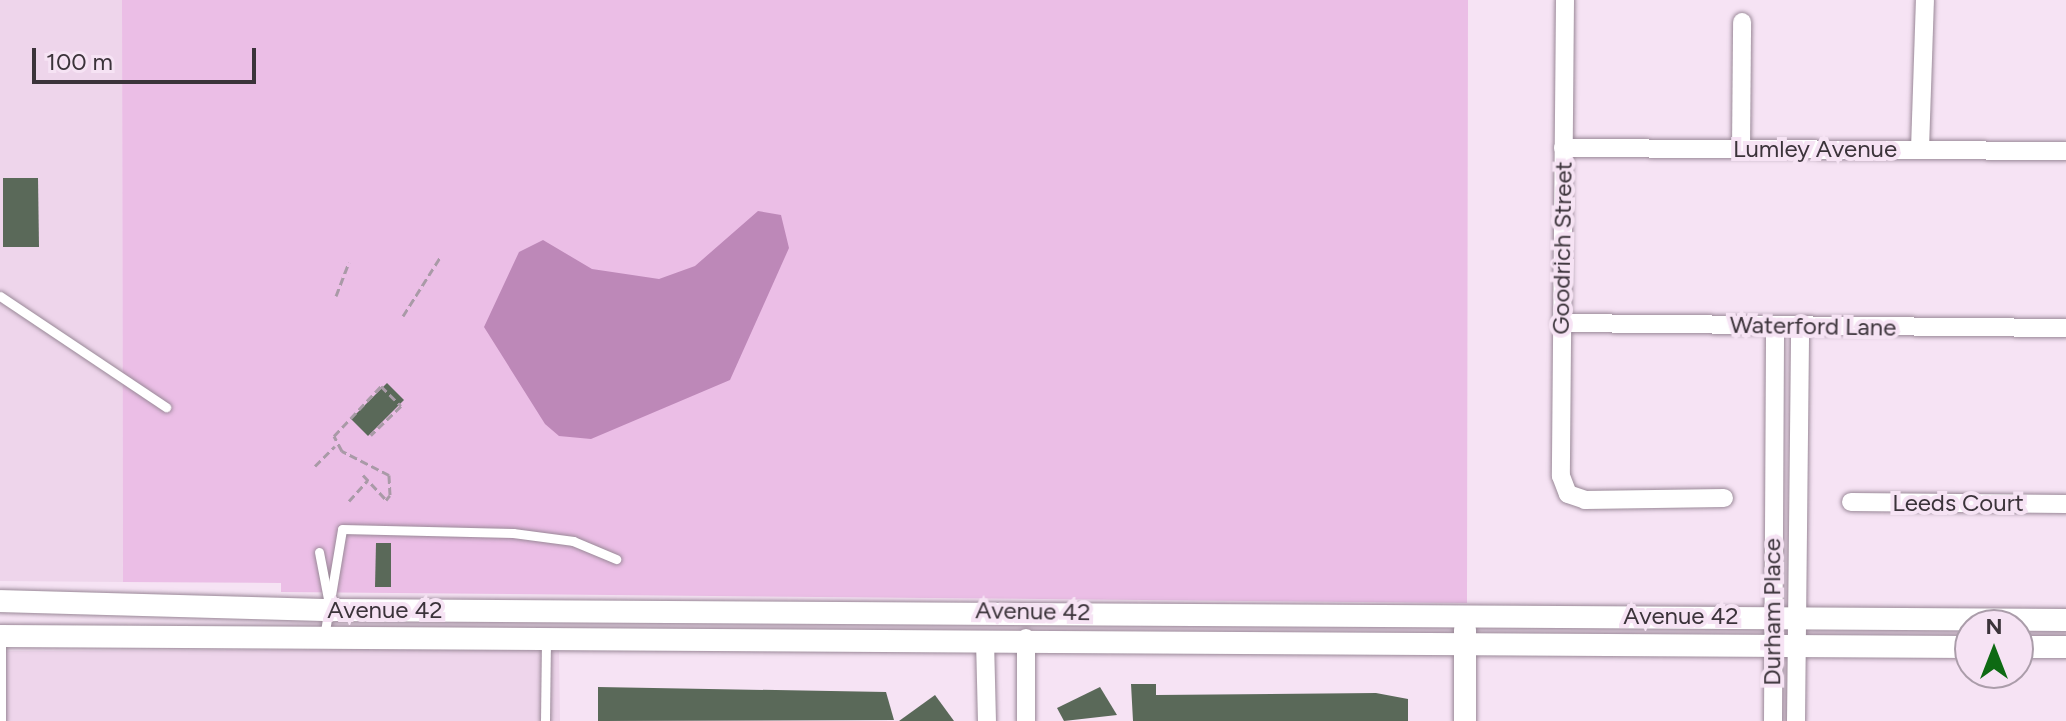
<!DOCTYPE html>
<style>
body{margin:0}
#map{position:relative;width:2066px;height:721px;overflow:hidden;background:#f6e3f4;font-family:Figtree,sans-serif}
div>[style]{position:absolute}
.built>*{inset:0;background:#eed5eb}
.green>*{inset:0;background:#ebbee6}
.water>*{inset:0;background:#bd88b8}
.building>*{inset:0;background:#5a6959}
.path>*{height:3px;margin-top:-1.5px;transform-origin:0;background:repeating-linear-gradient(90deg,#a99aa7 0 8px,transparent 0 12px)}
.roads{filter:drop-shadow(0 0 2px #998897) drop-shadow(0 0 2px #998897)}
.service>*{height:9px;margin:-4.5px;padding:0 4.5px;transform-origin:4.5px;border-radius:4.5px;background:#fff}
.minor>*{height:18px;margin:-9px;padding:0 9px;transform-origin:9px;border-radius:9px;background:#fff}
.tertiary>*{height:22px;margin:-11px;padding:0 11px;transform-origin:11px;border-radius:11px;background:#fff}
span{translate:-50% -50%;white-space:nowrap;text-align:center;line-height:1.15;-webkit-text-stroke:8px #f6e3f4;paint-order:stroke}
.street-label{font-size:24px;color:#3b333a}
.north{position:absolute;left:1954px;top:609px;width:80px;height:80px;box-sizing:border-box;background:#f6e3f4;border:2px solid #ab9daa;border-radius:50%;rotate:0deg;font-size:22px;font-weight:700;line-height:32px;text-align:center;color:#3b333a}
.north::after{content:'';display:block;margin:auto;width:28px;height:36px;background:#0e6a13;clip-path:polygon(50% 0,100% 100%,50% 72%,0 100%)}
.scale{position:absolute;left:32px;top:48px;width:224px;height:36px;box-sizing:border-box;border:4px solid #3b333a;border-top:0;padding-left:10px;font-size:24px;line-height:28px;white-space:nowrap;color:#3b333a;-webkit-text-stroke:6px #f6e3f4;paint-order:stroke}
</style>
<div id="map">
<div class="built">
<i style="clip-path:polygon(0 0,122px 0,123px 582px,0 581px)"></i>
<i style="clip-path:polygon(559px 649px,560px 721px,0 721px,0 651px)"></i>
</div>
<div class="green">
<i style="clip-path:polygon(122px 0,1468px 0,1467px 603px,281px 592px,281px 583px,123px 582px)"></i>
</div>
<div class="water">
<i style="clip-path:polygon(758px 211px,781px 215px,789px 248px,730px 380px,591px 439px,559px 436px,545px 424px,484px 327px,519px 252px,543px 240px,592px 269px,659px 279px,695px 266px)"></i>
</div>
<div class="building">
<i style="clip-path:polygon(3px 178px,38px 178px,39px 247px,3px 247px)"></i>
<i style="clip-path:polygon(387px 383px,404px 400px,368px 436px,351px 419px)"></i>
<i style="clip-path:polygon(376px 543px,391px 543px,391px 587px,375px 587px)"></i>
<i style="clip-path:polygon(1131px 684px,1156px 684px,1156px 695px,1376px 693px,1408px 699px,1408px 721px,1133px 721px)"></i>
<i style="clip-path:polygon(598px 687px,886px 692px,894px 720px,598px 721px)"></i>
<i style="clip-path:polygon(1100px 687px,1117px 715px,1064px 721px,1057px 708px)"></i>
<i style="clip-path:polygon(935px 695px,954px 721px,899px 721px)"></i>
</div>
<div class="path">
<i style="left:336px;top:296px;width:36px;rotate:-69deg"></i>
<i style="left:403px;top:316px;width:71px;rotate:-57.7deg"></i>
<i style="left:315px;top:466px;width:28px;rotate:-45deg"></i>
<i style="left:363px;top:475px;width:34px;rotate:47deg"></i>
<i style="left:386px;top:500px;width:6px;rotate:-51deg"></i>
<i style="left:390px;top:495px;width:20px;rotate:-93deg"></i>
<i style="left:389px;top:475px;width:53px;rotate:-152.9deg"></i>
<i style="left:342px;top:451px;width:17px;rotate:-118deg"></i>
<i style="left:334px;top:436px;width:69px;rotate:-46.8deg"></i>
<i style="left:381px;top:386px;width:28px;rotate:45deg"></i>
<i style="left:401px;top:406px;width:42px;rotate:136deg"></i>
<i style="left:349px;top:501px;width:28px;rotate:-48deg"></i>
</div>
<div class="roads">
<div class="service">
<i style="left:0;top:296px;width:200px;rotate:33.8deg"></i>
<i style="left:319px;top:552px;width:53px;rotate:79.1deg"></i>
<i style="left:1px;top:636px;width:85px;rotate:90deg"></i>
<i style="left:324px;top:637px;width:109px;rotate:-80.5deg"></i>
<i style="left:342px;top:529px;width:171px;rotate:1.3deg"></i>
<i style="left:513px;top:533px;width:61px;rotate:7.6deg"></i>
<i style="left:573px;top:541px;width:47px;rotate:22.7deg"></i>
<i style="left:545px;top:721px;width:81px;rotate:-89.3deg"></i>
</div>
<div class="minor">
<i style="left:1565px;top:0;width:476px;rotate:90.5deg"></i>
<i style="left:1561px;top:476px;width:19px;rotate:69deg"></i>
<i style="left:1568px;top:494px;width:18px;rotate:19deg"></i>
<i style="left:1585px;top:500px;width:139px;rotate:-0.8deg"></i>
<i style="left:1563px;top:148px;width:503px;rotate:0.34deg"></i>
<i style="left:1741px;top:149px;width:127px;rotate:-89.5deg"></i>
<i style="left:1920px;top:149px;width:149px;rotate:-88.1deg"></i>
<i style="left:1561px;top:323px;width:505px;rotate:0.57deg"></i>
<i style="left:1851px;top:502px;width:215px;rotate:0.5deg"></i>
<i style="left:1026px;top:638px;width:83px;rotate:90deg"></i>
<i style="left:985px;top:640px;width:81px;rotate:88.6deg"></i>
<i style="left:1773px;top:721px;width:396px;rotate:-89.7deg"></i>
<i style="left:1796px;top:721px;width:395px;rotate:-89.4deg"></i>
</div>
<div class="tertiary">
<i style="left:0;top:601px;width:331px;rotate:1.6deg"></i>
<i style="left:331px;top:610px;width:1735px;rotate:0.33deg"></i>
<i style="left:0;top:636px;width:1970px;rotate:0.32deg"></i>
<i style="left:2018px;top:647px;width:48px"></i>
<i style="left:1465px;top:721px;width:91px;rotate:-90deg"></i>
</div>
</div>
<div class="street-label">
<span style="left:1815px;top:149px">Lumley Avenue</span>
<span style="left:1562px;top:248px;rotate:-89deg">Goodrich Street</span>
<span style="left:1813px;top:326px;rotate:1deg">Waterford Lane</span>
<span style="left:1958px;top:503px">Leeds Court</span>
<span style="left:385px;top:610px">Avenue 42</span>
<span style="left:1033px;top:611px;rotate:1deg">Avenue 42</span>
<span style="left:1772px;top:612px;rotate:-90deg">Durham Place</span>
<span style="left:1681px;top:616px">Avenue 42</span>
</div>
<div class="north">N</div>
<div class="scale">100 m</div>
</div>
